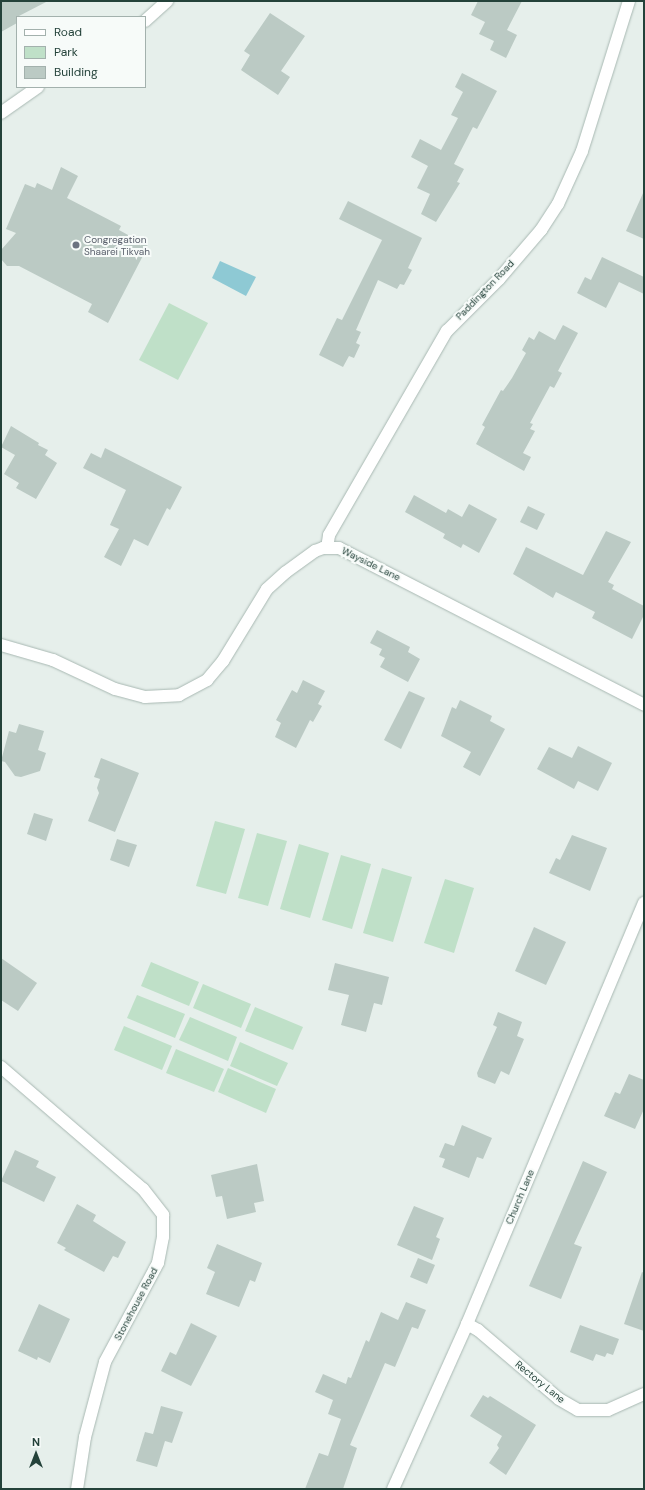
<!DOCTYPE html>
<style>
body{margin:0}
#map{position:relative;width:645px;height:1490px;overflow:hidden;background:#e6efeb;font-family:"DM Sans",sans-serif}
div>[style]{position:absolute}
.green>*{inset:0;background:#bfe0c8}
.water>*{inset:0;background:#8ec9d4}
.building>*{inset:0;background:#bbcac4}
.roads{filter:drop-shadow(0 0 1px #a8b8b2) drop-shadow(0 0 1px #a8b8b2)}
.minor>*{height:12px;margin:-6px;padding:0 6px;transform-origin:6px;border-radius:6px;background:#fff}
.tertiary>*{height:12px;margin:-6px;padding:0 6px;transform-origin:6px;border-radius:6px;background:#fff}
.dots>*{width:11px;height:11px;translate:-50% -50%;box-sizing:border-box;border:2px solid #f7fbf9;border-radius:50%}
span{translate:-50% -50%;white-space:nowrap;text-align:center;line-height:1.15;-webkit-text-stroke:4px #f7fbf9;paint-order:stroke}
.worship-label{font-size:10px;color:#5b616d}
.left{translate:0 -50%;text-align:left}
.street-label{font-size:10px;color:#24423a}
.frame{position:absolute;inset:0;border:2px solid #24423a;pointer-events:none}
.legend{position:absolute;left:16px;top:16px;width:130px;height:72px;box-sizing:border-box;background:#f7fbf9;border:1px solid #a3b1ad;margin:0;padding:5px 7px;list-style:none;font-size:12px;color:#24423a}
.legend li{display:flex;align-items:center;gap:8px;height:20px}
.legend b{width:20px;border:1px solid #a3b1ad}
.north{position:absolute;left:16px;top:1434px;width:40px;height:40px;-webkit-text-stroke:3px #f7fbf9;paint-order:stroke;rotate:0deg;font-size:11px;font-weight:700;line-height:16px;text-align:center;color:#24423a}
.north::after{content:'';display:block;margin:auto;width:14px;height:18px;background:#24423a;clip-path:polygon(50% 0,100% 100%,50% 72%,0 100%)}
</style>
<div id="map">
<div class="green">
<i style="clip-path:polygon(169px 303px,208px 323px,178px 380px,139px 360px)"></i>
<i style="clip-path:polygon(215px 821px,245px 829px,226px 894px,196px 886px)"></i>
<i style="clip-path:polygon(257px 833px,287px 841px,268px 906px,238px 898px)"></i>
<i style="clip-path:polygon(299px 844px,329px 853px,310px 918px,280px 909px)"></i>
<i style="clip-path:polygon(341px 855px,371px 864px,352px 929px,322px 920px)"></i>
<i style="clip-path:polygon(382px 868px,412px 877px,393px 942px,363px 933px)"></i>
<i style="clip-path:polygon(445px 879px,474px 888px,454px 953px,424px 943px)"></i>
<i style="clip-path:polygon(151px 962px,199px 982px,189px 1006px,141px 986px)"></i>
<i style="clip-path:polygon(203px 984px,251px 1004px,241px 1028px,193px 1008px)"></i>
<i style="clip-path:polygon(137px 995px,185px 1014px,175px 1038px,127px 1018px)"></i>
<i style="clip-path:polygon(255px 1007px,303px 1027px,293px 1050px,245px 1031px)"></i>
<i style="clip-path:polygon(190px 1017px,237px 1037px,228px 1061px,179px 1040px)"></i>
<i style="clip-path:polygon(124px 1026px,172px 1046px,162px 1070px,114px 1050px)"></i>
<i style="clip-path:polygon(240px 1042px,288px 1063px,277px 1086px,230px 1066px)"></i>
<i style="clip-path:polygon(176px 1049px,224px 1069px,214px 1092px,166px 1073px)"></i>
<i style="clip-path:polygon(228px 1068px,276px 1089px,266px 1113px,218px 1092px)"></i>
</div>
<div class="water">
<i style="clip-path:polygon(220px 261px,256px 277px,246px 296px,212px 278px)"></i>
</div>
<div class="building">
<i style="clip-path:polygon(1px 1px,48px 1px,17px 17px,17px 23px,1px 32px)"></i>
<i style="clip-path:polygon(478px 1px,522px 1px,507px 30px,517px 35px,506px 58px,490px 50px,494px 41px,479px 34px,485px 22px,471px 15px)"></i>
<i style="clip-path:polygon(270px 13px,305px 36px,281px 71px,290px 77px,278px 95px,241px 70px,250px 55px,244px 51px)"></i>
<i style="clip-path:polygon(462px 73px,497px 91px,477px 129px,473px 127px,454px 164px,464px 169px,457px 182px,460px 183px,436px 222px,421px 214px,430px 194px,417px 188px,428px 166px,411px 157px,420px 139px,441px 150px,458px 118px,451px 115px,463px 92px,455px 87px)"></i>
<i style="clip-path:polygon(61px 167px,78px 176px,67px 198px,121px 226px,119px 230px,148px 246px,108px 323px,88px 312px,92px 304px,19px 266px,7px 266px,1px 259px,1px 250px,16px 233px,6px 229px,25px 184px,35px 188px,37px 183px,52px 190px)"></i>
<i style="clip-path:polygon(644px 191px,644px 239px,626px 231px)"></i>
<i style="clip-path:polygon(348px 201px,422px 238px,408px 268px,412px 270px,404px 285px,400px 284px,397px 289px,378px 280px,356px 330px,361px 332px,356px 343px,360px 345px,354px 358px,349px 356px,343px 367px,319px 355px,337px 318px,342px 320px,382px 240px,339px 219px)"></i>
<i style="clip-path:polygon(602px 257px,644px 277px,644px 294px,619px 282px,606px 308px,577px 293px,585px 277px,591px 280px)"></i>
<i style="clip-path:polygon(563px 325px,578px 333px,558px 371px,562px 373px,554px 388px,550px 386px,530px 423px,533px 424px,530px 429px,535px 431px,523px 453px,531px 457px,524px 471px,476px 444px,485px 427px,482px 425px,501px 390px,503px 391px,512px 378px,526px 353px,522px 350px,529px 337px,534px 340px,539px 331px,555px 340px)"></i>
<i style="clip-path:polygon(11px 426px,39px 443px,38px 445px,48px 450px,45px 455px,57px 463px,36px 499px,16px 488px,19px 483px,4px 474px,15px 455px,1px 447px)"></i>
<i style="clip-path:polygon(105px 448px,182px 487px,170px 510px,167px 508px,148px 546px,134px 539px,121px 566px,104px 557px,119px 529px,110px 525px,126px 490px,83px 468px,91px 453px,101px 458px)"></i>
<i style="clip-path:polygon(414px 495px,446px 513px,448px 509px,462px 517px,469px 504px,497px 519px,479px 553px,463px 544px,461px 548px,443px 538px,445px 534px,405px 512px)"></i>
<i style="clip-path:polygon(528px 506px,545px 514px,537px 530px,520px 522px)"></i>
<i style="clip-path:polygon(606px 531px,631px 542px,608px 582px,614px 585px,612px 589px,644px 606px,644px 615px,632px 639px,592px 618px,595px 612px,556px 592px,553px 598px,513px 574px,526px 547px,583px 575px)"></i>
<i style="clip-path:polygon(377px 630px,410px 647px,408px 652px,420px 659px,408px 682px,380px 667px,385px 658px,379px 655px,382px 649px,370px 643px)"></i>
<i style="clip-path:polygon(303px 680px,325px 691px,318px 704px,322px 706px,313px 722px,310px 720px,296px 748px,275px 737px,281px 723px,276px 720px,292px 690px,297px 693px)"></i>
<i style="clip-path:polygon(409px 691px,425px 698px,401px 749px,384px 740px)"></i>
<i style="clip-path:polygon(460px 700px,492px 716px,490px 721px,505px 729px,480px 776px,463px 767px,471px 752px,441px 736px,452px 707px,456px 709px)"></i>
<i style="clip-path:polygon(19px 724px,44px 731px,38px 750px,46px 753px,40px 771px,21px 777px,15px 776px,5px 762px,1px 761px,9px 731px,16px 733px)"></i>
<i style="clip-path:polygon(578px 746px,612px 763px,598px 791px,578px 781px,574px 789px,537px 769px,549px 747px,572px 758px)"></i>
<i style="clip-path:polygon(101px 758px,139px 773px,115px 832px,88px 821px,99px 793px,97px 788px,100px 779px,94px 777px)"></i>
<i style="clip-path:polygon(34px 813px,53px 819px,46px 841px,27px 834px)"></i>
<i style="clip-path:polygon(572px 835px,607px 848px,590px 891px,549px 873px,556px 858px,560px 860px)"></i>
<i style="clip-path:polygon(117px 839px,137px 845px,129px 867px,110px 860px)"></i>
<i style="clip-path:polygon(534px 927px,566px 942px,546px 985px,515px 971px)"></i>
<i style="clip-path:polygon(1px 958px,37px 983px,18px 1011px,1px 1000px)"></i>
<i style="clip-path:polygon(335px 963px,389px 977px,382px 1005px,374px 1003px,366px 1032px,341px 1025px,349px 995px,328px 990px)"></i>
<i style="clip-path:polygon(498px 1012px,522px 1022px,517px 1036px,524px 1039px,509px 1075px,501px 1071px,495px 1084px,478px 1077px,477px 1073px,497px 1027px,493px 1025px)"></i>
<i style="clip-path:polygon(629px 1074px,644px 1080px,644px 1109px,635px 1129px,604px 1116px,615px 1092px,620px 1094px)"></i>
<i style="clip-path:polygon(462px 1125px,492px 1138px,483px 1159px,477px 1157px,469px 1178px,442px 1167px,445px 1159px,439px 1157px,445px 1143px,454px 1146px)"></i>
<i style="clip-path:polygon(15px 1150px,39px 1161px,36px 1167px,56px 1177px,44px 1202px,1px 1181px)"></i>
<i style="clip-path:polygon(583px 1161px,607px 1172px,574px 1244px,582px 1247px,561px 1299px,529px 1286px)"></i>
<i style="clip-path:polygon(257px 1164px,264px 1201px,254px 1203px,256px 1212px,227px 1219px,222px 1196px,216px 1197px,211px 1175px)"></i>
<i style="clip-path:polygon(77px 1204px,96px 1215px,93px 1221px,126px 1242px,118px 1258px,113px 1256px,104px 1272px,64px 1250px,66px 1248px,57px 1243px)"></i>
<i style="clip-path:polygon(414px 1206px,444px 1218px,436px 1237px,440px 1239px,432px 1260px,397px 1245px)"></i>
<i style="clip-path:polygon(217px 1244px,262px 1263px,255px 1282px,250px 1280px,239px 1307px,206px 1294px,215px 1272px,207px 1268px)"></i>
<i style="clip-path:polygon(418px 1258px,435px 1265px,427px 1284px,410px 1277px)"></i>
<i style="clip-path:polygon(642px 1272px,644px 1273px,644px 1331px,624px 1324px)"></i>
<i style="clip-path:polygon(406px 1302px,426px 1310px,418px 1329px,412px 1327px,395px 1367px,385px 1363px,350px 1445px,357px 1448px,343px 1489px,305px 1489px,319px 1453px,328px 1456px,341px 1419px,328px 1414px,333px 1400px,315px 1392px,323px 1374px,346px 1384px,348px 1377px,351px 1378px,366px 1340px,369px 1342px,381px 1312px,398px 1320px)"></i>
<i style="clip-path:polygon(39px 1304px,70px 1319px,50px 1363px,38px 1357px,37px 1360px,18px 1351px)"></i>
<i style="clip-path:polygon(191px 1323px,217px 1336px,191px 1386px,161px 1371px,170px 1352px,176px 1355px)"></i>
<i style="clip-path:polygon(580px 1325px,619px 1339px,613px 1355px,607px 1353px,605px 1357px,596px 1354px,593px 1361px,570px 1352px)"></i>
<i style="clip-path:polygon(483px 1395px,488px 1398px,490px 1396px,536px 1425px,506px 1475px,489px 1463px,499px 1448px,497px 1445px,502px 1436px,470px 1416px)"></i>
<i style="clip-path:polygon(161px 1406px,183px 1412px,172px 1443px,165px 1441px,157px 1467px,136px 1461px,145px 1432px,153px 1434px)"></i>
</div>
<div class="roads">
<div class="minor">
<i style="left:145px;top:21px;width:30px;rotate:-42deg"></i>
<i style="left:1px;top:113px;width:45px;rotate:-35.1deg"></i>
<i style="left:327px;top:548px;width:13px;rotate:-81deg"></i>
<i style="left:329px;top:535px;width:236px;rotate:-60deg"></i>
<i style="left:447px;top:331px;width:74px;rotate:-45deg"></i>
<i style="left:499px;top:279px;width:65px;rotate:-49.4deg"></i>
<i style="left:541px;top:230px;width:31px;rotate:-57deg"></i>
<i style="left:558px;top:204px;width:58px;rotate:-65.6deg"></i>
<i style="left:582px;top:151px;width:157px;rotate:-72.6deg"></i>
<i style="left:1px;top:645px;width:54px;rotate:16.1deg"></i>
<i style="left:53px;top:660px;width:68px;rotate:25.1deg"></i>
<i style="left:115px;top:689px;width:31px;rotate:15deg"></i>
<i style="left:145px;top:697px;width:34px;rotate:-3deg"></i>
<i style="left:179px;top:695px;width:32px;rotate:-28deg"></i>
<i style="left:207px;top:680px;width:25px;rotate:-50deg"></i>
<i style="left:223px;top:661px;width:84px;rotate:-58.6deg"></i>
<i style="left:267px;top:589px;width:25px;rotate:-42deg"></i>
<i style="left:286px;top:572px;width:36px;rotate:-36deg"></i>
<i style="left:315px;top:551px;width:9px;rotate:-21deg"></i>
<i style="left:323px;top:548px;width:16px"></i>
<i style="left:339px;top:548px;width:343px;rotate:27.2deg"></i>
<i style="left:1px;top:1067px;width:187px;rotate:40.7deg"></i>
<i style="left:143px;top:1189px;width:33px;rotate:52deg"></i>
<i style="left:163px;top:1215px;width:22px;rotate:90deg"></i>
<i style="left:163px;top:1237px;width:26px;rotate:101deg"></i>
<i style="left:158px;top:1263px;width:112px;rotate:118.2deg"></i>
<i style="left:105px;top:1362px;width:78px;rotate:104.9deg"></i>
<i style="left:85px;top:1437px;width:53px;rotate:98.7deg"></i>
<i style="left:467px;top:1324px;width:13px;rotate:29deg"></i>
<i style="left:478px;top:1330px;width:106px;rotate:40.4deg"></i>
<i style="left:559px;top:1399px;width:22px;rotate:30deg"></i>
<i style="left:578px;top:1410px;width:30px"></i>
<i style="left:608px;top:1410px;width:39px;rotate:-24deg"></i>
</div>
<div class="tertiary">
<i style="left:393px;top:1489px;width:181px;rotate:-65.8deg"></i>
<i style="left:467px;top:1324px;width:457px;rotate:-67.2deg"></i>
</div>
</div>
<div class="dots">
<i style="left:76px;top:245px;background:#6b7280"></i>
</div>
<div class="worship-label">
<span class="left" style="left:84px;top:245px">Congregation<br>Shaarei Tikvah</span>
</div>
<div class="street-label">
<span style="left:485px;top:290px;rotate:-46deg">Paddington Road</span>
<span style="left:371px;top:564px;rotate:26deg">Wayside Lane</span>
<span style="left:520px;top:1197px;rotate:-67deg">Church Lane</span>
<span style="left:136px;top:1304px;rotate:-62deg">Stonehouse Road</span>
<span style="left:540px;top:1382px;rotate:39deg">Rectory Lane</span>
</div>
<div class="frame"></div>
<ul class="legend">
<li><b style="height:5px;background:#fff"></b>Road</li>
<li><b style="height:11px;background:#bfe0c8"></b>Park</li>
<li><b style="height:11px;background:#bbcac4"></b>Building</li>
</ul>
<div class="north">N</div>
</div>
